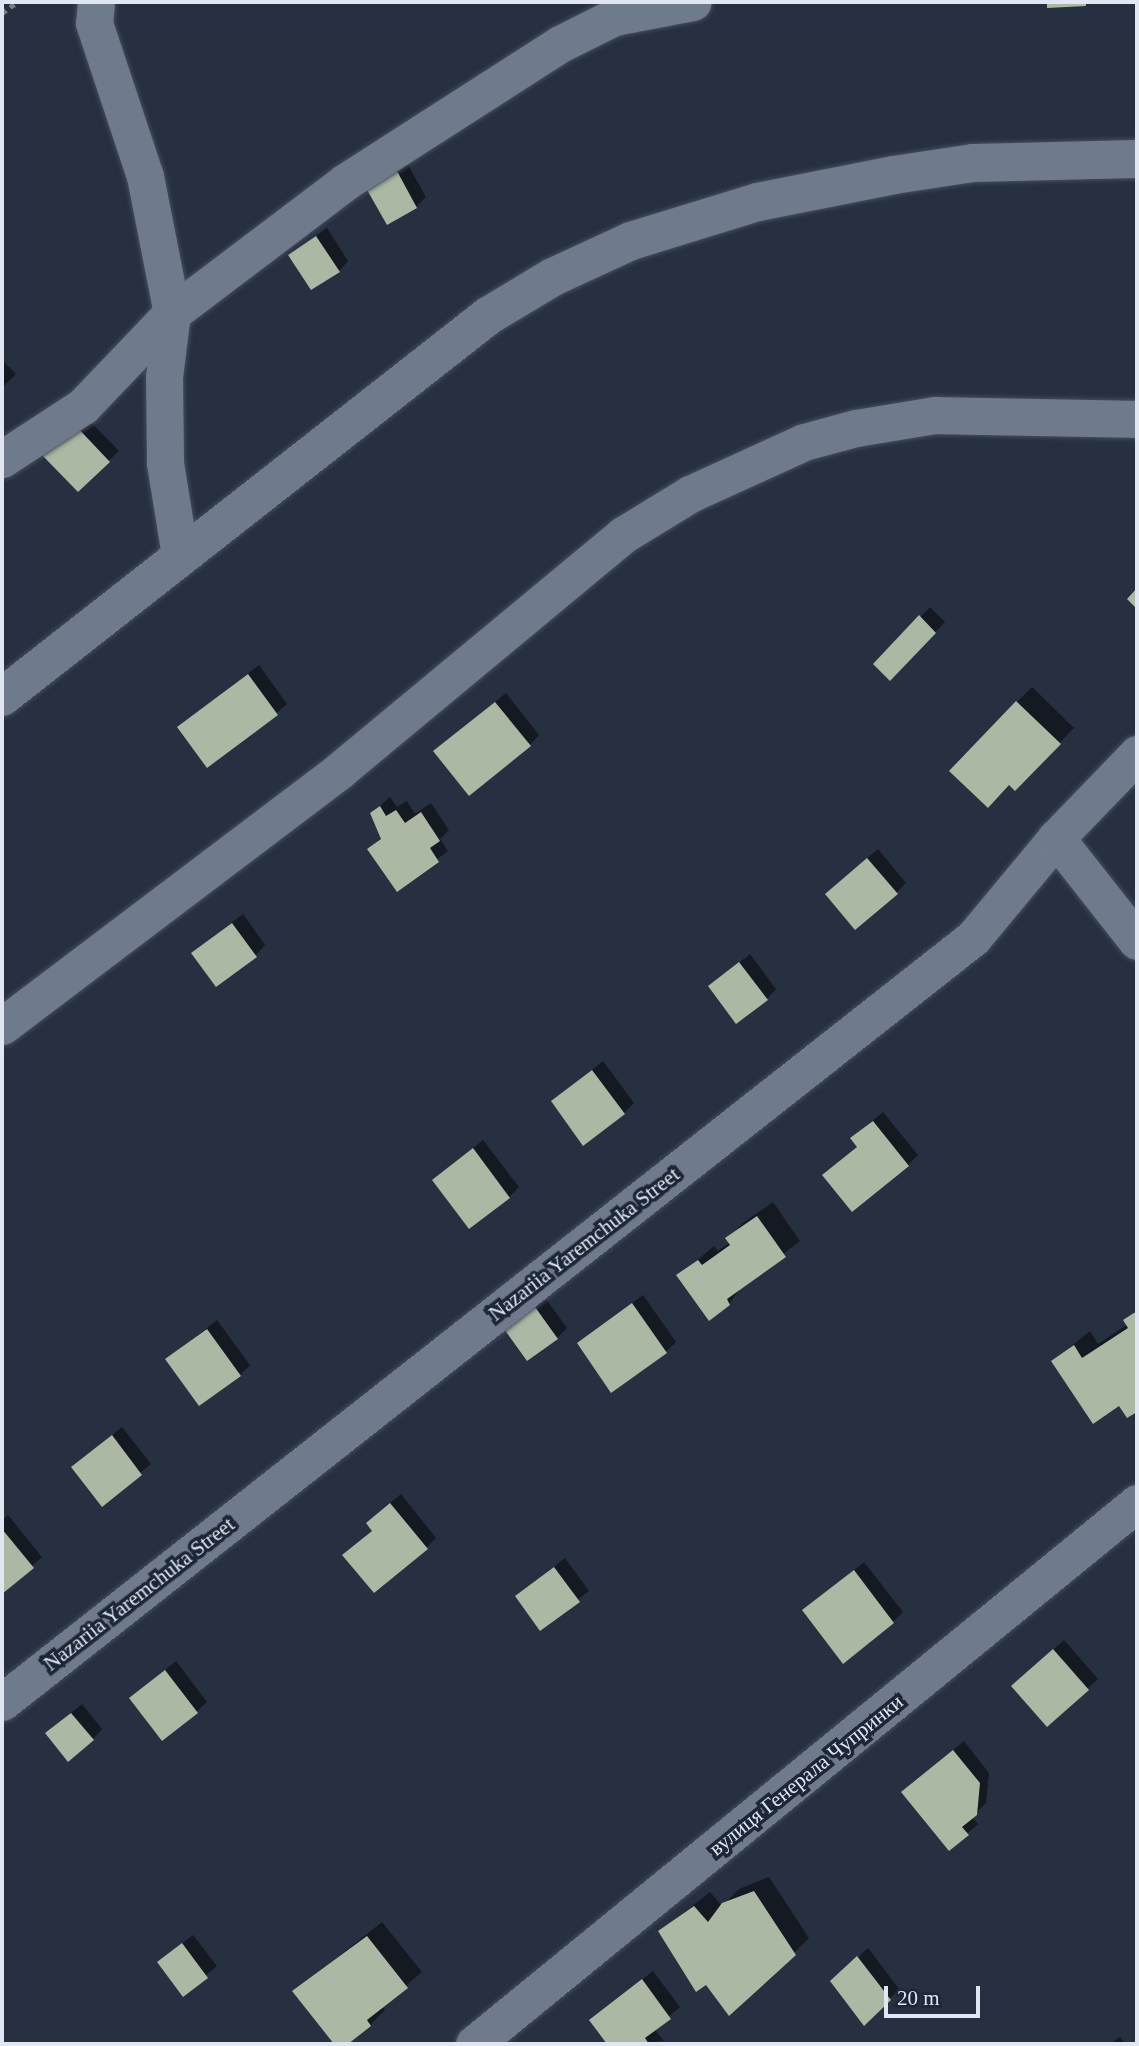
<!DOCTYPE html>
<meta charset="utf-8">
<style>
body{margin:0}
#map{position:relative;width:1139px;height:2046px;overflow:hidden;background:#273040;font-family:"Times New Roman",serif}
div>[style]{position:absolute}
.shadow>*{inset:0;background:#0007}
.building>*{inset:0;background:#aab8a4}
.path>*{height:4.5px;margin-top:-2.25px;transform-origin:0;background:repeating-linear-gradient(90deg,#757d8b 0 5px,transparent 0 10px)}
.roads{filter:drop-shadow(0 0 2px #464e5c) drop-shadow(0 0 2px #464e5c)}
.street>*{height:37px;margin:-18.5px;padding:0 18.5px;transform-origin:18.5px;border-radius:18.5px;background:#707a8d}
.secondary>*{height:38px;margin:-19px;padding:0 19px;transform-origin:19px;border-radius:19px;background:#707a8d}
span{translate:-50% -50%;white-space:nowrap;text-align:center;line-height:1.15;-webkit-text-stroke:7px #1d2636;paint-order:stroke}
.street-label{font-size:21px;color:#e1e7f2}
.frame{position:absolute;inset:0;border:4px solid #e1e7f2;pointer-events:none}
.scale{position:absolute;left:884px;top:1986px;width:96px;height:32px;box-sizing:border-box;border:4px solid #e1e7f2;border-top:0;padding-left:9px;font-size:21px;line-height:24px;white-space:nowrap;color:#e1e7f2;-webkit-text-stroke:5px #1d2636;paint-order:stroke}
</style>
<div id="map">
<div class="shadow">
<i style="clip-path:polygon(407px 163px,426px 197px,416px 207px,369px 188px)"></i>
<i style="clip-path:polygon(327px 228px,348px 261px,339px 271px,290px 255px)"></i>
<i style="clip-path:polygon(2px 360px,16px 374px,2px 388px)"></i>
<i style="clip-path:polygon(85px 416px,119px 451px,78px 490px,44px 455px)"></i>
<i style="clip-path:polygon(930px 607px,945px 622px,890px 679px,875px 664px)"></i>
<i style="clip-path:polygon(259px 665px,287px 704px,277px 713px,179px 727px)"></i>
<i style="clip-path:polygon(1032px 687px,1074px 728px,1015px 789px,1017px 702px)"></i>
<i style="clip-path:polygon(506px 693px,539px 735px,530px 745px,446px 742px)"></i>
<i style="clip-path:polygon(390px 797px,397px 807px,407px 801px,415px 814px,431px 803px,449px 830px,440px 839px,448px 851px,397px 889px,370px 849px,382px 837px,372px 813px)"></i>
<i style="clip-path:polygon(878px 849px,906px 883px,896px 893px,837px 884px)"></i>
<i style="clip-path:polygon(243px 914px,265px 945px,256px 955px,193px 953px)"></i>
<i style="clip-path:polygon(750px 954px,776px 989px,767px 999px,710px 986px)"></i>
<i style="clip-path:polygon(603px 1061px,634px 1103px,624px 1113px,553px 1102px)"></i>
<i style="clip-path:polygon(883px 1112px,918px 1155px,908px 1165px,859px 1146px,863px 1129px)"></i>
<i style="clip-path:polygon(483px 1140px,519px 1187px,509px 1197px,434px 1180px)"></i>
<i style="clip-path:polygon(773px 1202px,800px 1241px,742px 1286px,729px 1304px,679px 1276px,714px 1246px,718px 1251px,731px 1242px,728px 1238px,743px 1223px)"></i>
<i style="clip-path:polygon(643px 1295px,676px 1342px,666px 1352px,579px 1343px)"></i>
<i style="clip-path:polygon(546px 1299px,567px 1328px,557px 1338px,517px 1320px)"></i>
<i style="clip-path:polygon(1137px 1309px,1137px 1410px,1128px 1416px,1120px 1404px,1053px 1361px,1090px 1331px,1098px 1344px,1128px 1324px,1126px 1321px)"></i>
<i style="clip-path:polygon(217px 1320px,250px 1365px,240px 1375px,167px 1359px)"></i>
<i style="clip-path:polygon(122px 1427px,151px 1464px,102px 1504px,73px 1467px)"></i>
<i style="clip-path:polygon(401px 1494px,436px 1538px,426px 1548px,345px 1555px,373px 1530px,378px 1513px)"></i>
<i style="clip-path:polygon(8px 1515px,42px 1557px,2px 1592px,2px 1520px)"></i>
<i style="clip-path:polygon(565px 1558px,589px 1591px,541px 1628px,517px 1596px)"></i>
<i style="clip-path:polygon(864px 1562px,903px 1612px,893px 1622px,804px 1610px)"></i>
<i style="clip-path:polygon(1064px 1640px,1098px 1679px,1047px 1725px,1023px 1676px)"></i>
<i style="clip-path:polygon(176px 1661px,207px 1702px,197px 1711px,131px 1698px)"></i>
<i style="clip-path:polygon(82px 1704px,102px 1729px,93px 1739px,58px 1724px)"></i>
<i style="clip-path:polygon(964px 1741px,989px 1773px,986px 1803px,972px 1817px,978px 1824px,949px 1849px,903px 1792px)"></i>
<i style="clip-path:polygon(769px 1877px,809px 1938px,794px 1953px,707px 1982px,660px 1931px,710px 1892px,722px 1906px,739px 1889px)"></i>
<i style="clip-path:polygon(382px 1922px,422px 1972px,382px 2006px,385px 2010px,370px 2025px,345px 2044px,336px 2044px,295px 1991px)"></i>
<i style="clip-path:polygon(193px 1935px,217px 1966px,183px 1994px,159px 1962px)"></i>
<i style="clip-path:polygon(868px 1948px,899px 1989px,865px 2024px,842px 1972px)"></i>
<i style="clip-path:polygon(653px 1971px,680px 2007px,654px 2029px,664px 2041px,609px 2044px,591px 2020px)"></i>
<i style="clip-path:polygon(1120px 2037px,1126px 2044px,1110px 2044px)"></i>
</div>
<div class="building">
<i style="clip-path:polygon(1047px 2px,1086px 2px,1086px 6px,1047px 8px)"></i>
<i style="clip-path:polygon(397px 171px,417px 208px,387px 225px,366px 188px)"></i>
<i style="clip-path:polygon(316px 236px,340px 272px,311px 290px,288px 255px)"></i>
<i style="clip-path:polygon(74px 424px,110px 462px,78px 492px,42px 455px)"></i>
<i style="clip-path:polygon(1137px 588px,1137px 609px,1127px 599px)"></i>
<i style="clip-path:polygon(919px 615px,936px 633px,890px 681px,873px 664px)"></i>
<i style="clip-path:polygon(248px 674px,278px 715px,207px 768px,177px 727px)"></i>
<i style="clip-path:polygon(1016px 701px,1061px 744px,1015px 791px,1009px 785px,988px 808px,949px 771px)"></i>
<i style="clip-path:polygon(495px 702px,531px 746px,469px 796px,433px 751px)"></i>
<i style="clip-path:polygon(380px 806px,386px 816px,396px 810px,405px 823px,421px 812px,440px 841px,430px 848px,439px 862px,397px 892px,367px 849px,381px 839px,370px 813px)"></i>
<i style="clip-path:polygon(867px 858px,898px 894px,855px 930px,825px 894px)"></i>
<i style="clip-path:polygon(232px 923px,257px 957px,216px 987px,191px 953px)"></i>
<i style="clip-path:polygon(739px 962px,768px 1000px,736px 1024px,708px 986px)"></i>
<i style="clip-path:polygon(592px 1070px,625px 1114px,583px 1146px,551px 1101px)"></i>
<i style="clip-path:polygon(873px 1121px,909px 1166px,852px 1212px,822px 1175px,857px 1147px,850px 1138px)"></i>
<i style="clip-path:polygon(473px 1148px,510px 1198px,469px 1229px,432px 1180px)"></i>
<i style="clip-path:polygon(757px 1216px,786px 1257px,727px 1299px,730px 1305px,709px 1321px,676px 1275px,698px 1260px,702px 1265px,730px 1245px,725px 1238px)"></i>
<i style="clip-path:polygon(632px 1303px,667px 1353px,611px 1393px,577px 1343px)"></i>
<i style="clip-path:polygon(535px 1307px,558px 1339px,527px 1361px,504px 1329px)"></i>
<i style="clip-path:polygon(1137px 1311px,1137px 1412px,1127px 1418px,1119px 1406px,1093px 1424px,1051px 1361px,1074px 1345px,1082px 1358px,1128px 1328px,1123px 1320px)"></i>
<i style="clip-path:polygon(207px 1329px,241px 1376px,199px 1406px,165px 1359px)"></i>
<i style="clip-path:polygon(112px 1435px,142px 1475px,102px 1507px,71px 1467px)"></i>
<i style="clip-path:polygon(390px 1503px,428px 1549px,374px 1593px,342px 1555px,372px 1531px,366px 1523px)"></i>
<i style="clip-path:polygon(2px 1529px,34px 1568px,2px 1594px)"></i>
<i style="clip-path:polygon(554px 1567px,580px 1602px,540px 1631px,515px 1596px)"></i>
<i style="clip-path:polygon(854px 1570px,894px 1623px,843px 1664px,802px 1610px)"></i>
<i style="clip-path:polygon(1053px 1649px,1089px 1690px,1047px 1727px,1011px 1686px)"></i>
<i style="clip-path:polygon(165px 1670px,198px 1713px,162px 1741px,129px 1698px)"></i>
<i style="clip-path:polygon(71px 1713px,94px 1740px,68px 1762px,45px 1733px)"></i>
<i style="clip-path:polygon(953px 1750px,980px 1783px,977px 1815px,962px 1827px,969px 1835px,949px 1851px,901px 1792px)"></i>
<i style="clip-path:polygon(754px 1891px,796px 1955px,729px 2016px,706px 1985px,696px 1992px,658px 1931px,694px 1906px,708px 1922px,722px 1903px)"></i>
<i style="clip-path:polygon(367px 1936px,408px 1988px,367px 2020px,371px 2026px,348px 2044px,334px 2044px,292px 1991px)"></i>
<i style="clip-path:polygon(182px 1943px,208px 1978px,183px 1997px,157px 1962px)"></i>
<i style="clip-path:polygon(857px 1956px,891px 2000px,864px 2026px,830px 1981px)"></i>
<i style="clip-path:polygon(642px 1979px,671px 2019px,645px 2038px,649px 2044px,607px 2044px,589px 2020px)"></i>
</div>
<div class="path">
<i style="left:2px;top:13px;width:19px;rotate:-36deg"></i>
</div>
<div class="roads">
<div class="street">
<i style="left:96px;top:2px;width:21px;rotate:95deg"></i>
<i style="left:94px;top:23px;width:161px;rotate:71.6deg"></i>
<i style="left:145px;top:176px;width:140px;rotate:78.9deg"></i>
<i style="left:172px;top:313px;width:64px;rotate:97.1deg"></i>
<i style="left:164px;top:377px;width:86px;rotate:89.3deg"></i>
<i style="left:165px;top:463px;width:94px;rotate:80.8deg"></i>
<i style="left:2px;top:459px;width:97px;rotate:-33.2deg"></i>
<i style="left:83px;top:406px;width:129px;rotate:-46.3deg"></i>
<i style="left:172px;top:313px;width:217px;rotate:-37.1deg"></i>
<i style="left:345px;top:182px;width:255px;rotate:-32.7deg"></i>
<i style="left:560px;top:44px;width:60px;rotate:-26.6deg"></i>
<i style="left:614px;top:17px;width:80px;rotate:-10.8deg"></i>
<i style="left:1056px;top:838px;width:131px;rotate:51.8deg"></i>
<i style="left:2px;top:1026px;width:424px;rotate:-37.1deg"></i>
<i style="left:340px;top:770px;width:368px;rotate:-39.7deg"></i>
<i style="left:623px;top:535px;width:79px;rotate:-31.5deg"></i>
<i style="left:690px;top:494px;width:125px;rotate:-24.5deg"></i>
<i style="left:804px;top:442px;width:54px;rotate:-15.1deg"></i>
<i style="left:856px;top:428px;width:80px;rotate:-9.3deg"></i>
<i style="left:935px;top:415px;width:202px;rotate:1.1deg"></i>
<i style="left:2px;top:1702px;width:1236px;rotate:-38.2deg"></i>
<i style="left:973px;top:938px;width:130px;rotate:-50.3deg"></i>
<i style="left:1056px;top:838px;width:117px;rotate:-46deg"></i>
<i style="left:474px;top:2044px;width:856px;rotate:-39.21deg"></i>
</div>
<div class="secondary">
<i style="left:2px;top:697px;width:618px;rotate:-38.09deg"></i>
<i style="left:488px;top:316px;width:76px;rotate:-31deg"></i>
<i style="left:553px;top:277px;width:86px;rotate:-24.8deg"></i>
<i style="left:631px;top:241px;width:133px;rotate:-17.1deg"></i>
<i style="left:758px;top:202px;width:139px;rotate:-11.2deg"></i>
<i style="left:894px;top:175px;width:80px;rotate:-8.6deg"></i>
<i style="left:973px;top:163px;width:164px;rotate:-1.4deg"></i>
</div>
</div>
<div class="street-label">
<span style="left:584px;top:1244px;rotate:-38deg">Nazariia Yaremchuka Street</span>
<span style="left:139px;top:1594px;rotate:-38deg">Nazariia Yaremchuka Street</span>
<span style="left:806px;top:1775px;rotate:-39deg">вулиця Генерала Чупринки</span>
</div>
<div class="frame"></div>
<div class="scale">20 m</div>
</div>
